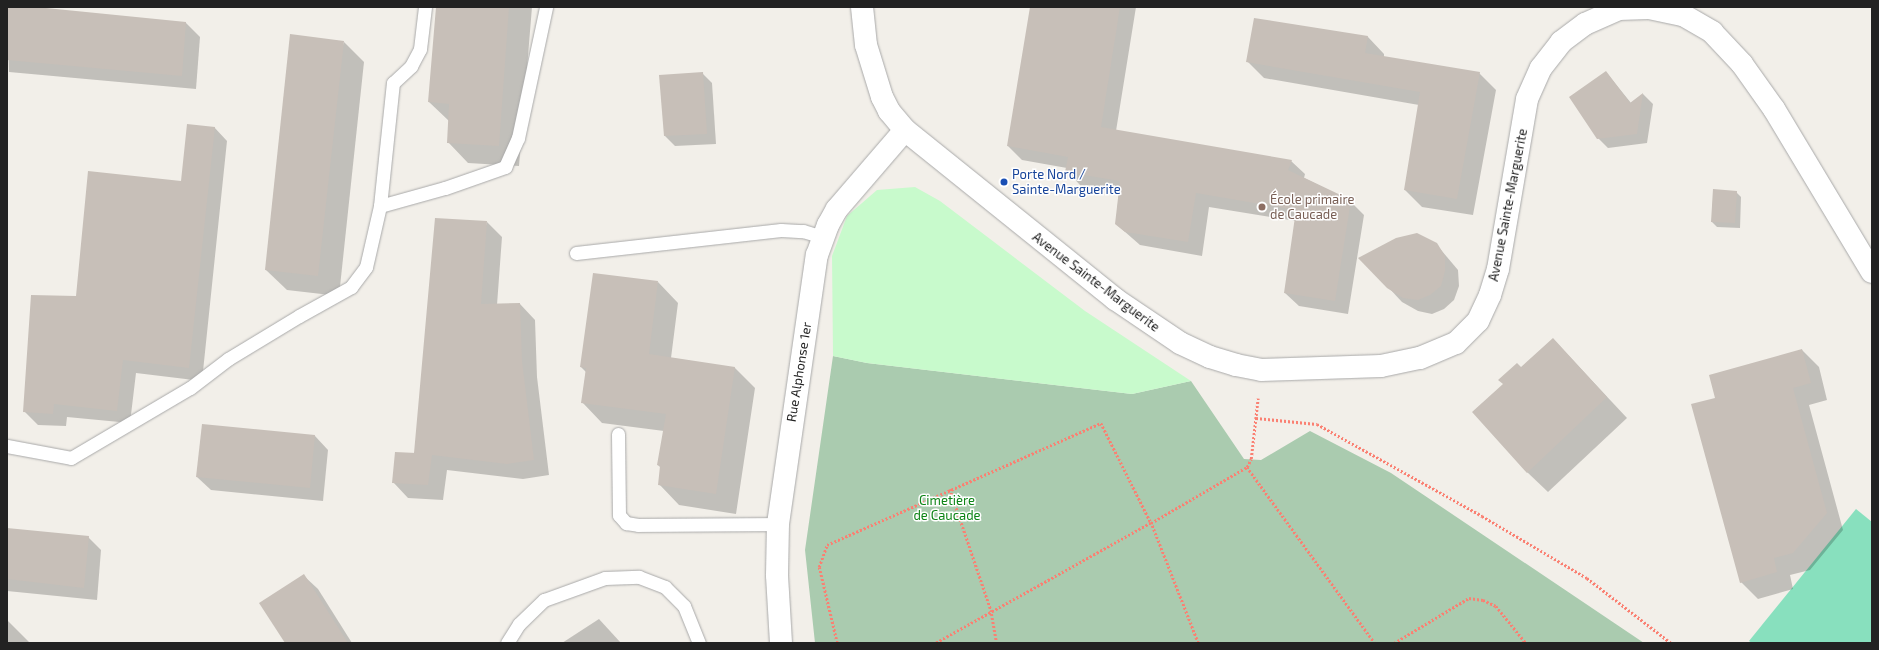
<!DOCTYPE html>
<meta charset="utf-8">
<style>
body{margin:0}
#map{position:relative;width:1879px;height:650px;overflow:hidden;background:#f2efe9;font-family:"Exo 2",sans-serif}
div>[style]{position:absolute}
.cemetery>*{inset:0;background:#aacbaf}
.park>*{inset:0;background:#c8facc}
.pitch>*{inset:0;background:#88e0be}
.shadow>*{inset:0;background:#0003}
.building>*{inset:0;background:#c7bfb8}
.path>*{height:2.5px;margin-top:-1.25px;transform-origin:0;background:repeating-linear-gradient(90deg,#fa8072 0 2px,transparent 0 4px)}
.roads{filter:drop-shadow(0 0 1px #a9a9a9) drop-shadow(0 0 1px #a9a9a9)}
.service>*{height:13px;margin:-6.5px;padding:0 6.5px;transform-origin:6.5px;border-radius:6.5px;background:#fff}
.minor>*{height:22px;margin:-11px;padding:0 11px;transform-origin:11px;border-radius:11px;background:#fff}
.tertiary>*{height:22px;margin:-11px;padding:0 11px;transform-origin:11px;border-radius:11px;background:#fff}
.dots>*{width:11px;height:11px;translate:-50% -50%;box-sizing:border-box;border:2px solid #fff;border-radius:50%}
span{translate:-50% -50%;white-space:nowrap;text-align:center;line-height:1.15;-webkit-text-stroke:3px #fff;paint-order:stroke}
.transit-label{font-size:13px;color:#164399}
.left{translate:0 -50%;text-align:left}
.education-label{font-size:13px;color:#785e54}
.street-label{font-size:13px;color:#222}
.park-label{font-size:13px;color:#0c8416}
.frame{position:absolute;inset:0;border:8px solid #222;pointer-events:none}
</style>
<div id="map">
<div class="cemetery">
<i style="clip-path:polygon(833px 356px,867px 363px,1132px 394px,1191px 381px,1244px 459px,1261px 460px,1310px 431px,1391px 473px,1644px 643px,815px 643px,805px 550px)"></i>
</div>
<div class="park">
<i style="clip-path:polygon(915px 187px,940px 201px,1085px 311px,1191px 381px,1132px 394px,867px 363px,833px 356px,832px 256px,847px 216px,877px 190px)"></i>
</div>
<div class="pitch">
<i style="clip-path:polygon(1856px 509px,1872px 522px,1872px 643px,1752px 643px,1749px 641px)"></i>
</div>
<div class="shadow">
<i style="clip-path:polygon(7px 7px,186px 23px,200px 37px,196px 89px,9px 72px)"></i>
<i style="clip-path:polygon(437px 7px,532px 7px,519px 166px,468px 163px,448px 142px,449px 121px,429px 102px)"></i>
<i style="clip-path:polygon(1031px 7px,1136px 7px,1116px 131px,1291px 161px,1305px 174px,1304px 178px,1350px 201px,1364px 215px,1348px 314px,1299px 306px,1285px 293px,1296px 221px,1209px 207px,1202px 256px,1140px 245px,1116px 224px,1119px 192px,1080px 185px,1067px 171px,1067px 168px,1022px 160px,1008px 146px)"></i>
<i style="clip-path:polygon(1368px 37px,1384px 54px,1384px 57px,1479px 73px,1496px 90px,1473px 215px,1422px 207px,1405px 190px,1419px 105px,1264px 78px,1247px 61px)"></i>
<i style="clip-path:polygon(344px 42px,364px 62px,339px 296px,287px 290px,266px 270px)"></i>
<i style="clip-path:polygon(1606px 72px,1631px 103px,1643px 94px,1653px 104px,1647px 143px,1608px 148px,1598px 138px)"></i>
<i style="clip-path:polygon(702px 73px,712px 83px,716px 144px,675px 146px,665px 136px)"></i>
<i style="clip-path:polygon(214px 127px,227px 141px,202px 381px,136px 373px,130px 423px,67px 417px,66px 426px,38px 425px,24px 411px,77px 298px,182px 183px)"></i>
<i style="clip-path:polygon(1736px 192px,1741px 197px,1740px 228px,1717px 227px,1712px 222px)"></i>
<i style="clip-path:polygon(487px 222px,502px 237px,497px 305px,520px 304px,535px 320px,537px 377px,549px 475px,523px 479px,447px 470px,443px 500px,408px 498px,393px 482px,416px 454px)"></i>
<i style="clip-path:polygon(1436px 244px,1458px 270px,1459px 286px,1454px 300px,1444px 309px,1432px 314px,1418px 311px,1402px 302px,1388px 287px)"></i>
<i style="clip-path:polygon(658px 282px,678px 303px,671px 358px,735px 368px,755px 388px,736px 514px,679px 505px,659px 484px,661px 468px,658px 465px,664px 431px,602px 423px,582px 402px,586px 372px,581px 367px)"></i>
<i style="clip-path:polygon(1553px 339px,1627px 418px,1548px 492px,1527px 472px,1504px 384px)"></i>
<i style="clip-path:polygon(1802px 350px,1819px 367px,1827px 400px,1809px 405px,1843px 530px,1810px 570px,1790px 575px,1793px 589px,1758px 599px,1741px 582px,1717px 399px)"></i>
<i style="clip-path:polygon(315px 436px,328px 450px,323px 501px,211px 490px,197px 477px)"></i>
<i style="clip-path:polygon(7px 529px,88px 537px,101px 550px,97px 600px,7px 591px)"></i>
<i style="clip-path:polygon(304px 576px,318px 589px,352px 643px,286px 643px)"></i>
<i style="clip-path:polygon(599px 619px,621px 643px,562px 643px)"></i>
<i style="clip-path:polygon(7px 620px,30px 643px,7px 643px)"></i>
</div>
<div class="building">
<i style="clip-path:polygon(7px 7px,36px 7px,186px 22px,182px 76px,7px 60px)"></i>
<i style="clip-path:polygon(436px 7px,509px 7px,499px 146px,447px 143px,449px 104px,428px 102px)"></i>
<i style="clip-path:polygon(1030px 7px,1120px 7px,1101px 127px,1292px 160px,1288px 170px,1351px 200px,1335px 301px,1284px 293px,1296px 210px,1196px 193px,1188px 242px,1125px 232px,1115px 224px,1120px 181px,1065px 172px,1068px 157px,1007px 146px)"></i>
<i style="clip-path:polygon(1254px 18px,1368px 36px,1365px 53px,1480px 72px,1457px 199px,1404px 190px,1420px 92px,1246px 62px)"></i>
<i style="clip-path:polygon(290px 34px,344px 41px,318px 276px,265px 270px)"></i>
<i style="clip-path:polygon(1606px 71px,1630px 103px,1643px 93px,1637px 134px,1597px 139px,1569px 97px)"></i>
<i style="clip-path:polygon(703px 72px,707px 134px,664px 136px,659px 75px)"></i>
<i style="clip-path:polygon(187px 124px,215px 127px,189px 368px,123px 360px,117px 411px,54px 404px,53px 414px,23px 412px,31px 295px,76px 296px,88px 171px,181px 181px)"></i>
<i style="clip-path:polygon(1713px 189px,1737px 191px,1735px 223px,1711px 222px)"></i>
<i style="clip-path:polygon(435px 218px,487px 221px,481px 304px,520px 303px,522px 361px,534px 460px,507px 464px,432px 455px,428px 485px,392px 483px,395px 452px,416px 453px,414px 453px)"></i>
<i style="clip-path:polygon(1417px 233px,1437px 243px,1445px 256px,1445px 271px,1441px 286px,1430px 295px,1418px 300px,1403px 298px,1387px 288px,1358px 258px,1396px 238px)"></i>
<i style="clip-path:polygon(593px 273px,658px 281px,649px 354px,735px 367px,716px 494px,658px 485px,660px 466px,657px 465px,666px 414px,581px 403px,586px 368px,580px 367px)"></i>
<i style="clip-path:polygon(1553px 338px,1607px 397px,1527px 473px,1472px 412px,1503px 384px,1498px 380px,1517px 363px,1521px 367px)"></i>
<i style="clip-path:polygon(1802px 349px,1811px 383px,1793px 388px,1827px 513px,1793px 553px,1774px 558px,1777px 572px,1740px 583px,1691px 404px,1715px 398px,1709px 375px)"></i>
<i style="clip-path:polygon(202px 424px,315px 435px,310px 488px,196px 477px)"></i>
<i style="clip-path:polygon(7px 528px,89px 536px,84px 588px,7px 579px)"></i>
<i style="clip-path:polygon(304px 574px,348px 643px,285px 643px,259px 603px)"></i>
</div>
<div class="path">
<i style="left:1256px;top:418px;width:61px;rotate:5.6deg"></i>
<i style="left:1317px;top:424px;width:189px;rotate:29.1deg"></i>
<i style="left:1482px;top:516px;width:122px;rotate:30.6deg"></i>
<i style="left:1587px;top:578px;width:106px;rotate:37.7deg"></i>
<i style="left:1247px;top:467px;width:218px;rotate:54deg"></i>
<i style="left:950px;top:489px;width:128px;rotate:71.3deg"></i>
<i style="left:991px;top:610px;width:34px;rotate:80deg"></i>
<i style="left:837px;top:643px;width:78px;rotate:-103.3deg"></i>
<i style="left:819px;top:567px;width:23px;rotate:-70deg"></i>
<i style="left:827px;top:545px;width:300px;rotate:-24deg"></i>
<i style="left:1101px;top:423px;width:112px;rotate:63.4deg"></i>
<i style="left:1151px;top:523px;width:246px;rotate:150.8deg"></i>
<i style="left:1198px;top:643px;width:129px;rotate:-111.4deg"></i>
<i style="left:1151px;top:523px;width:111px;rotate:-30.3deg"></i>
<i style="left:1247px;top:467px;width:9px;rotate:-63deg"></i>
<i style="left:1251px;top:459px;width:61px;rotate:-83.5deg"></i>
<i style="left:1394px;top:643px;width:87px;rotate:-31deg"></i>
<i style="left:1469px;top:598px;width:14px;rotate:8deg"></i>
<i style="left:1483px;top:600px;width:14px;rotate:25deg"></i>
<i style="left:1496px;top:606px;width:48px;rotate:51deg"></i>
</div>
<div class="roads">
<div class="service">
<i style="left:380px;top:206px;width:124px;rotate:-84deg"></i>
<i style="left:393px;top:83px;width:25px;rotate:-43deg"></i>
<i style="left:411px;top:66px;width:19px;rotate:-62deg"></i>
<i style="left:420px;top:49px;width:42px;rotate:-83.2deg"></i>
<i style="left:576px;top:253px;width:206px;rotate:-6.4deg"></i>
<i style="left:781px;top:230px;width:22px;rotate:3deg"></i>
<i style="left:803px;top:231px;width:21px;rotate:17deg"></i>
<i style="left:618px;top:434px;width:81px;rotate:89.3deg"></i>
<i style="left:619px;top:515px;width:11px;rotate:49deg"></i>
<i style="left:626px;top:523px;width:12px;rotate:9deg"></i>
<i style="left:638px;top:525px;width:140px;rotate:-0.4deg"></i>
<i style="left:7px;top:446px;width:65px;rotate:10.6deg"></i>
<i style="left:71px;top:458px;width:138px;rotate:-30.5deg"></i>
<i style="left:190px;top:388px;width:48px;rotate:-37.3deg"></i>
<i style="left:228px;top:359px;width:83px;rotate:-31.2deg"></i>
<i style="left:299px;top:316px;width:60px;rotate:-29.1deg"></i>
<i style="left:351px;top:287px;width:25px;rotate:-53deg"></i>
<i style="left:366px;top:267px;width:63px;rotate:-77.1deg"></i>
<i style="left:380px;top:206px;width:67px;rotate:-15.5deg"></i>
<i style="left:445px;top:188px;width:64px;rotate:-19.3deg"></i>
<i style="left:505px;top:167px;width:32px;rotate:-66deg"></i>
<i style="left:518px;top:138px;width:134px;rotate:-77.9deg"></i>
<i style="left:507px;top:643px;width:22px;rotate:-58deg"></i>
<i style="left:519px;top:624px;width:35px;rotate:-44deg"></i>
<i style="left:544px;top:600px;width:65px;rotate:-19.8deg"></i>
<i style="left:605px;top:578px;width:34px;rotate:-2deg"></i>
<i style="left:639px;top:577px;width:28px;rotate:21deg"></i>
<i style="left:665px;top:587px;width:27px;rotate:45deg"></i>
<i style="left:684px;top:606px;width:40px;rotate:68deg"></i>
</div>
<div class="minor">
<i style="left:781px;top:643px;width:68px;rotate:-93.4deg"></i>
<i style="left:777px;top:575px;width:51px;rotate:-88.9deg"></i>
<i style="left:778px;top:524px;width:272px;rotate:-81.8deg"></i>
<i style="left:817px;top:255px;width:32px;rotate:-70deg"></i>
<i style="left:828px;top:225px;width:18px;rotate:-61deg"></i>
<i style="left:837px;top:209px;width:104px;rotate:-49.3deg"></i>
</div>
<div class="tertiary">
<i style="left:862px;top:7px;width:38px;rotate:84deg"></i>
<i style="left:866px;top:45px;width:54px;rotate:72.9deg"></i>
<i style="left:882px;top:97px;width:16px;rotate:63deg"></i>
<i style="left:889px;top:111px;width:25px;rotate:50deg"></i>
<i style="left:905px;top:130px;width:270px;rotate:38.8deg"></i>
<i style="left:1115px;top:299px;width:78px;rotate:34.1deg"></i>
<i style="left:1180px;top:343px;width:33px;rotate:25deg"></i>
<i style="left:1210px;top:357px;width:27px;rotate:17deg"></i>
<i style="left:1236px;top:365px;width:25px;rotate:11deg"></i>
<i style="left:1261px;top:370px;width:120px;rotate:-1.9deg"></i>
<i style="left:1381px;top:366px;width:40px;rotate:-12deg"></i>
<i style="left:1420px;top:358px;width:39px;rotate:-23deg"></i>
<i style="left:1456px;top:343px;width:31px;rotate:-45deg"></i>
<i style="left:1478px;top:321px;width:29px;rotate:-65deg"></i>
<i style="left:1490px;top:295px;width:27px;rotate:-73deg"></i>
<i style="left:1498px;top:269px;width:172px;rotate:-80.3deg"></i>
<i style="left:1527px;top:99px;width:34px;rotate:-66deg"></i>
<i style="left:1541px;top:68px;width:33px;rotate:-52deg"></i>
<i style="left:1561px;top:42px;width:30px;rotate:-37deg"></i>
<i style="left:1585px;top:24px;width:36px;rotate:-24deg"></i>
<i style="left:1618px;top:9px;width:31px;rotate:-2deg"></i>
<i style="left:1649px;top:8px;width:35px;rotate:12deg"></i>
<i style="left:1683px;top:15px;width:34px;rotate:30deg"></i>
<i style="left:1712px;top:32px;width:44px;rotate:46.8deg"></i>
<i style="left:1742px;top:64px;width:55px;rotate:54.6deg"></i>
<i style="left:1774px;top:109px;width:190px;rotate:59deg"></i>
</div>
</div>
<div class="dots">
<i style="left:1004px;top:182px;background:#1a4fb4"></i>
<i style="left:1262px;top:207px;background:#8d6e63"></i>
</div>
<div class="transit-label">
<span class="left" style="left:1012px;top:182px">Porte Nord /<br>Sainte-Marguerite</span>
</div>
<div class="education-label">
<span class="left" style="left:1270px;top:207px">École primaire<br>de Caucade</span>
</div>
<div class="street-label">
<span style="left:1508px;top:205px;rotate:-79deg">Avenue Sainte-Marguerite</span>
<span style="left:1096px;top:282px;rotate:37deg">Avenue Sainte-Marguerite</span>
<span style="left:799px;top:372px;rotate:-81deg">Rue Alphonse 1er</span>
</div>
<div class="park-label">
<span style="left:947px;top:508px">Cimetière<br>de Caucade</span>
</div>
<div class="frame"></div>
</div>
